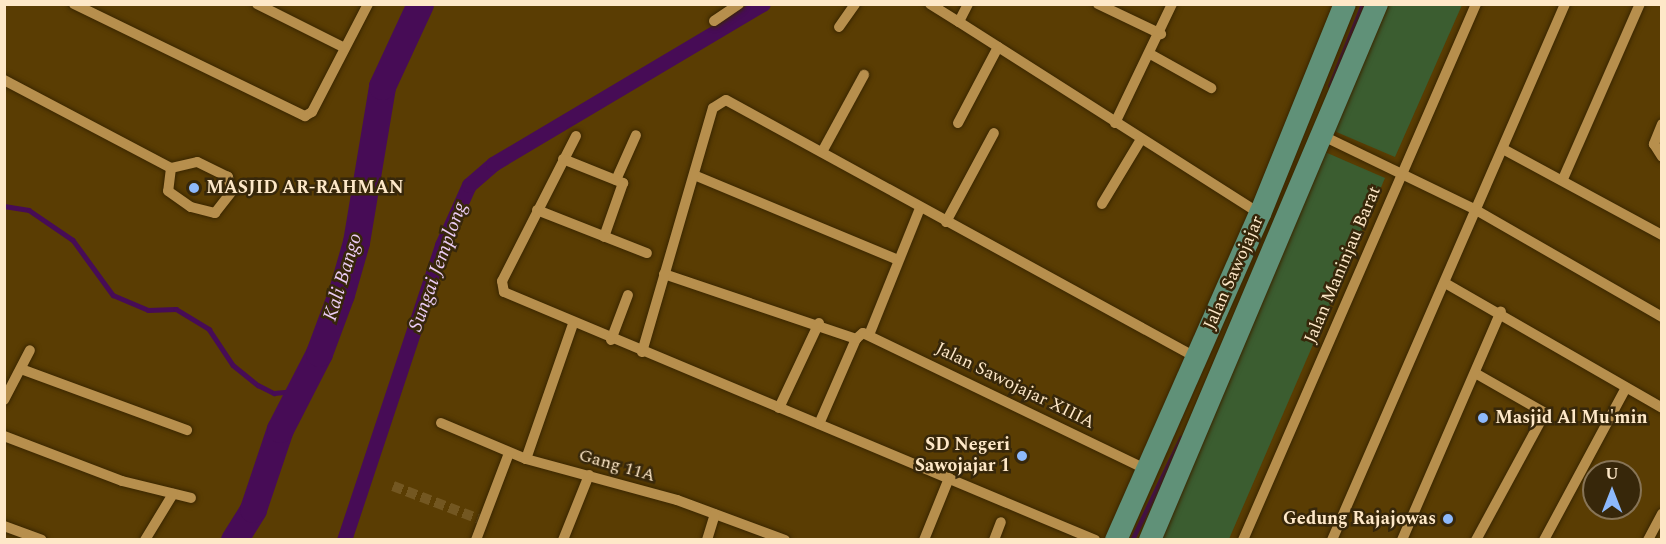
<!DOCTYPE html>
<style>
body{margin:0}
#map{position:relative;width:1666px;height:544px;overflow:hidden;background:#5a3d03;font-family:Spectral,serif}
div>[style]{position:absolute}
.green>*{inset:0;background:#3b5d30}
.stream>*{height:4.5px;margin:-2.25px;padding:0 2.25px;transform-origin:2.25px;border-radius:2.25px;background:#470c56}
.canal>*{height:15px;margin:-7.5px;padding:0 7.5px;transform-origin:7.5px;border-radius:7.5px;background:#470c56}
.river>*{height:27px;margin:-13.5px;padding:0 13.5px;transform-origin:13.5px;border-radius:13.5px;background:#470c56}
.minor-tunnel>*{height:10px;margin-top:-5px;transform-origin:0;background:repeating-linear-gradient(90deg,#735721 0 10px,transparent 0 15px)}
.roads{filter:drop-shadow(0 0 2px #392601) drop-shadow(0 0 2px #392601)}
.minor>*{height:10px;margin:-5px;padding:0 5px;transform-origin:5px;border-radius:5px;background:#b78f4d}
.major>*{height:22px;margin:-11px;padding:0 11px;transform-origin:11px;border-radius:11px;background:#609178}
.dots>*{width:16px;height:16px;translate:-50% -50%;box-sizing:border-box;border:3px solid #37270a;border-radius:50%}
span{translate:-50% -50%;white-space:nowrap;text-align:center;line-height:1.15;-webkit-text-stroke:5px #37270a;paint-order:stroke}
.poi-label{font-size:18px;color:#fee8c8;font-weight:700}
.left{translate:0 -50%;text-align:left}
.right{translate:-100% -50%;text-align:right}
.street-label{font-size:18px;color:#fee8c8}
.water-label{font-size:20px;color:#ebccf4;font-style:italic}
.frame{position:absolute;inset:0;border:6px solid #fee8c8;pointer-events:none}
.north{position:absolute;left:1582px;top:460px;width:60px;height:60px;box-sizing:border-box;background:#37270a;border:2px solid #877456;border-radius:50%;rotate:0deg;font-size:16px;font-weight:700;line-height:24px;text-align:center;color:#fee8c8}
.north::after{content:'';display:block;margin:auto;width:21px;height:27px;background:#8db9fc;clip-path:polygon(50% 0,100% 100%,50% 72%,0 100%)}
</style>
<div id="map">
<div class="green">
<i style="clip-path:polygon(1389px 5px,1462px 5px,1395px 157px,1334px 131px)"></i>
<i style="clip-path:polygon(1325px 152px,1385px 178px,1229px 539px,1159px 540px)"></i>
</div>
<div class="stream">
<i style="left:1330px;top:86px;width:88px;rotate:-68.1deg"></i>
<i style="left:4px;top:206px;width:25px;rotate:9deg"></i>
<i style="left:29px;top:210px;width:53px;rotate:34.3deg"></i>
<i style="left:73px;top:240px;width:68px;rotate:54deg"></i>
<i style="left:113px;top:295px;width:38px;rotate:23deg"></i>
<i style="left:148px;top:310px;width:28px;rotate:-2deg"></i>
<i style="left:176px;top:309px;width:39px;rotate:31deg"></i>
<i style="left:209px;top:329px;width:43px;rotate:56.3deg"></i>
<i style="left:233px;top:365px;width:32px;rotate:39deg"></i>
<i style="left:258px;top:385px;width:18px;rotate:27deg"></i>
<i style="left:274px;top:393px;width:24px;rotate:-5deg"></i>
<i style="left:1132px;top:540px;width:113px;rotate:-64.3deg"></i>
</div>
<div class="canal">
<i style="left:344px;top:540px;width:311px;rotate:-71.6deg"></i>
<i style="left:442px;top:245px;width:66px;rotate:-65.8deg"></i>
<i style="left:469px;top:185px;width:32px;rotate:-41deg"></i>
<i style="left:493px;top:164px;width:314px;rotate:-30.7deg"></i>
</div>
<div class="river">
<i style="left:234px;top:540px;width:36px;rotate:-58deg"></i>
<i style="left:253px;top:509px;width:84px;rotate:-71.4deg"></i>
<i style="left:280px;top:429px;width:85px;rotate:-62.8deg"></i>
<i style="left:319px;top:353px;width:63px;rotate:-69.6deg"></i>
<i style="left:341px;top:294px;width:54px;rotate:-73.9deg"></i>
<i style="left:356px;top:242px;width:158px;rotate:-80.5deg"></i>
<i style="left:382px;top:86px;width:90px;rotate:-65.1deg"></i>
</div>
<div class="minor-tunnel">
<i style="left:393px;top:486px;width:97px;rotate:21deg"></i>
</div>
<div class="roads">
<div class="minor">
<i style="left:74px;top:4px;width:257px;rotate:25.9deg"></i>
<i style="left:305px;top:116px;width:8px;rotate:-30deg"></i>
<i style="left:312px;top:112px;width:122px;rotate:-62.6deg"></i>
<i style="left:257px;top:4px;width:98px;rotate:26.6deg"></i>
<i style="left:930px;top:4px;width:34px;rotate:32deg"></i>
<i style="left:968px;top:4px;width:20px;rotate:117deg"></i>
<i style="left:959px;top:22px;width:357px;rotate:32.5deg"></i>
<i style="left:1098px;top:4px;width:70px;rotate:25.5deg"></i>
<i style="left:714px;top:21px;width:30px;rotate:-34deg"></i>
<i style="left:839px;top:27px;width:28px;rotate:-55deg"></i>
<i style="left:1152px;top:55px;width:68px;rotate:29.2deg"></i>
<i style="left:4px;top:80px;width:189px;rotate:27.8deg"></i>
<i style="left:171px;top:168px;width:23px;rotate:97deg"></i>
<i style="left:168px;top:191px;width:28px;rotate:35deg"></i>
<i style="left:191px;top:207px;width:25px;rotate:14deg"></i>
<i style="left:215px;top:213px;width:28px;rotate:-52deg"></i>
<i style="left:232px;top:191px;width:15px;rotate:-106deg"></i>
<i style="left:228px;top:177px;width:34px;rotate:-154deg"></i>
<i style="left:197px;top:162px;width:27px;rotate:167deg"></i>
<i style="left:958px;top:123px;width:86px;rotate:-62.2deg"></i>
<i style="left:1115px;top:123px;width:132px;rotate:-64.4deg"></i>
<i style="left:1662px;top:124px;width:22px;rotate:112deg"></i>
<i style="left:1654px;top:144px;width:15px;rotate:58deg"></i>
<i style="left:1321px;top:135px;width:172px;rotate:25.8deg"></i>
<i style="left:1476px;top:210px;width:215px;rotate:29.9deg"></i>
<i style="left:576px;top:136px;width:163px;rotate:117deg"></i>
<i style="left:502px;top:281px;width:11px;rotate:80deg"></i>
<i style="left:504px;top:292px;width:641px;rotate:22.76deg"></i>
<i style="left:1503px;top:149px;width:181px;rotate:28.4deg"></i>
<i style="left:822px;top:152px;width:88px;rotate:-61.4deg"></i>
<i style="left:563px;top:159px;width:65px;rotate:21.8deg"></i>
<i style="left:623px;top:183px;width:57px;rotate:109.4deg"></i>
<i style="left:694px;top:175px;width:219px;rotate:22.6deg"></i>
<i style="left:1563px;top:179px;width:191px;rotate:-66.3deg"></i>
<i style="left:616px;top:180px;width:49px;rotate:-66deg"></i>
<i style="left:1102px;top:204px;width:74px;rotate:-58.9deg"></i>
<i style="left:537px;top:210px;width:118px;rotate:21.4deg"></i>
<i style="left:946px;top:222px;width:101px;rotate:-61.7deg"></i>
<i style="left:664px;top:274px;width:203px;rotate:18.7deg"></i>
<i style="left:1445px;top:283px;width:250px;rotate:29.9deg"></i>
<i style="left:869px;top:335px;width:137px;rotate:-68.1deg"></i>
<i style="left:611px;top:340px;width:48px;rotate:-69.3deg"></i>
<i style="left:642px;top:352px;width:254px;rotate:-73.8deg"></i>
<i style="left:713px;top:108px;width:15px;rotate:-32deg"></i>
<i style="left:726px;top:100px;width:537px;rotate:28.71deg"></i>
<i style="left:21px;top:369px;width:177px;rotate:20.2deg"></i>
<i style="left:1475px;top:373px;width:81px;rotate:29.7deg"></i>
<i style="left:1545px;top:413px;width:145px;rotate:118.5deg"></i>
<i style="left:4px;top:400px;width:56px;rotate:-62.5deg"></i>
<i style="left:779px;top:408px;width:94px;rotate:-64.8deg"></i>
<i style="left:441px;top:423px;width:92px;rotate:23deg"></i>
<i style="left:526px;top:459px;width:156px;rotate:15.2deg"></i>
<i style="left:677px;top:500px;width:115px;rotate:20.3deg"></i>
<i style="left:819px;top:424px;width:93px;rotate:-66.5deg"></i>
<i style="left:856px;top:339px;width:9px;rotate:-41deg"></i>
<i style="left:863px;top:333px;width:314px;rotate:25.7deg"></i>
<i style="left:4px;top:436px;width:126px;rotate:20.9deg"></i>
<i style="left:122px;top:481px;width:71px;rotate:13.8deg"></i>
<i style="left:526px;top:459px;width:143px;rotate:-70.8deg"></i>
<i style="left:4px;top:526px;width:40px;rotate:20.2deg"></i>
<i style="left:145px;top:540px;width:54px;rotate:-58.7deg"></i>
<i style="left:476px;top:540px;width:93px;rotate:-69.2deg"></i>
<i style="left:563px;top:540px;width:70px;rotate:-68.2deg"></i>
<i style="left:707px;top:540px;width:27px;rotate:-73deg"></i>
<i style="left:924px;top:540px;width:67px;rotate:-68deg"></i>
<i style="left:994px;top:540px;width:19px;rotate:-69deg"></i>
<i style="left:1243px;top:540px;width:584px;rotate:-66.51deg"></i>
<i style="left:1332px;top:540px;width:584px;rotate:-66.51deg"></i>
<i style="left:1402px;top:540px;width:249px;rotate:-66.6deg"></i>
<i style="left:1544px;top:540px;width:173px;rotate:-61.7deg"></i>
<i style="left:1648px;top:540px;width:30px;rotate:-62deg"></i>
</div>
<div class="major">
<i style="left:1116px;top:540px;width:356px;rotate:-66.2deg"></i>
<i style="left:1260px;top:214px;width:227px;rotate:-68deg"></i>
<i style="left:1150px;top:540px;width:582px;rotate:-67.05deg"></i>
</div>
</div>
<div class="dots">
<i style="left:194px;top:188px;background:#8db9fc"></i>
<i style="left:1483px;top:418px;background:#8db9fc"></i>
<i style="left:1022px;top:456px;background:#8db9fc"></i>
<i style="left:1448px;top:519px;background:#8db9fc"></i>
</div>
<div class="poi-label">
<span class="left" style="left:206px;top:188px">MASJID AR-RAHMAN</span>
<span class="left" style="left:1495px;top:418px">Masjid Al Mu'min</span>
<span class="right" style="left:1010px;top:456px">SD Negeri<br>Sawojajar 1</span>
<span class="right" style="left:1436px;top:519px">Gedung Rajajowas</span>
</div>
<div class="street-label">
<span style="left:1343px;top:265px;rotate:-67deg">Jalan Maninjau Barat</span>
<span style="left:1234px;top:273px;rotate:-66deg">Jalan Sawojajar</span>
<span style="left:1015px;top:386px;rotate:26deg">Jalan Sawojajar XIIIA</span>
<span style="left:617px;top:466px;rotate:16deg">Gang 11A</span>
</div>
<div class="water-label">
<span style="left:438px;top:267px;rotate:-70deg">Sungai Jemplong</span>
<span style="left:343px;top:277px;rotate:-73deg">Kali Bango</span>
</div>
<div class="frame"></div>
<div class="north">U</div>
</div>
